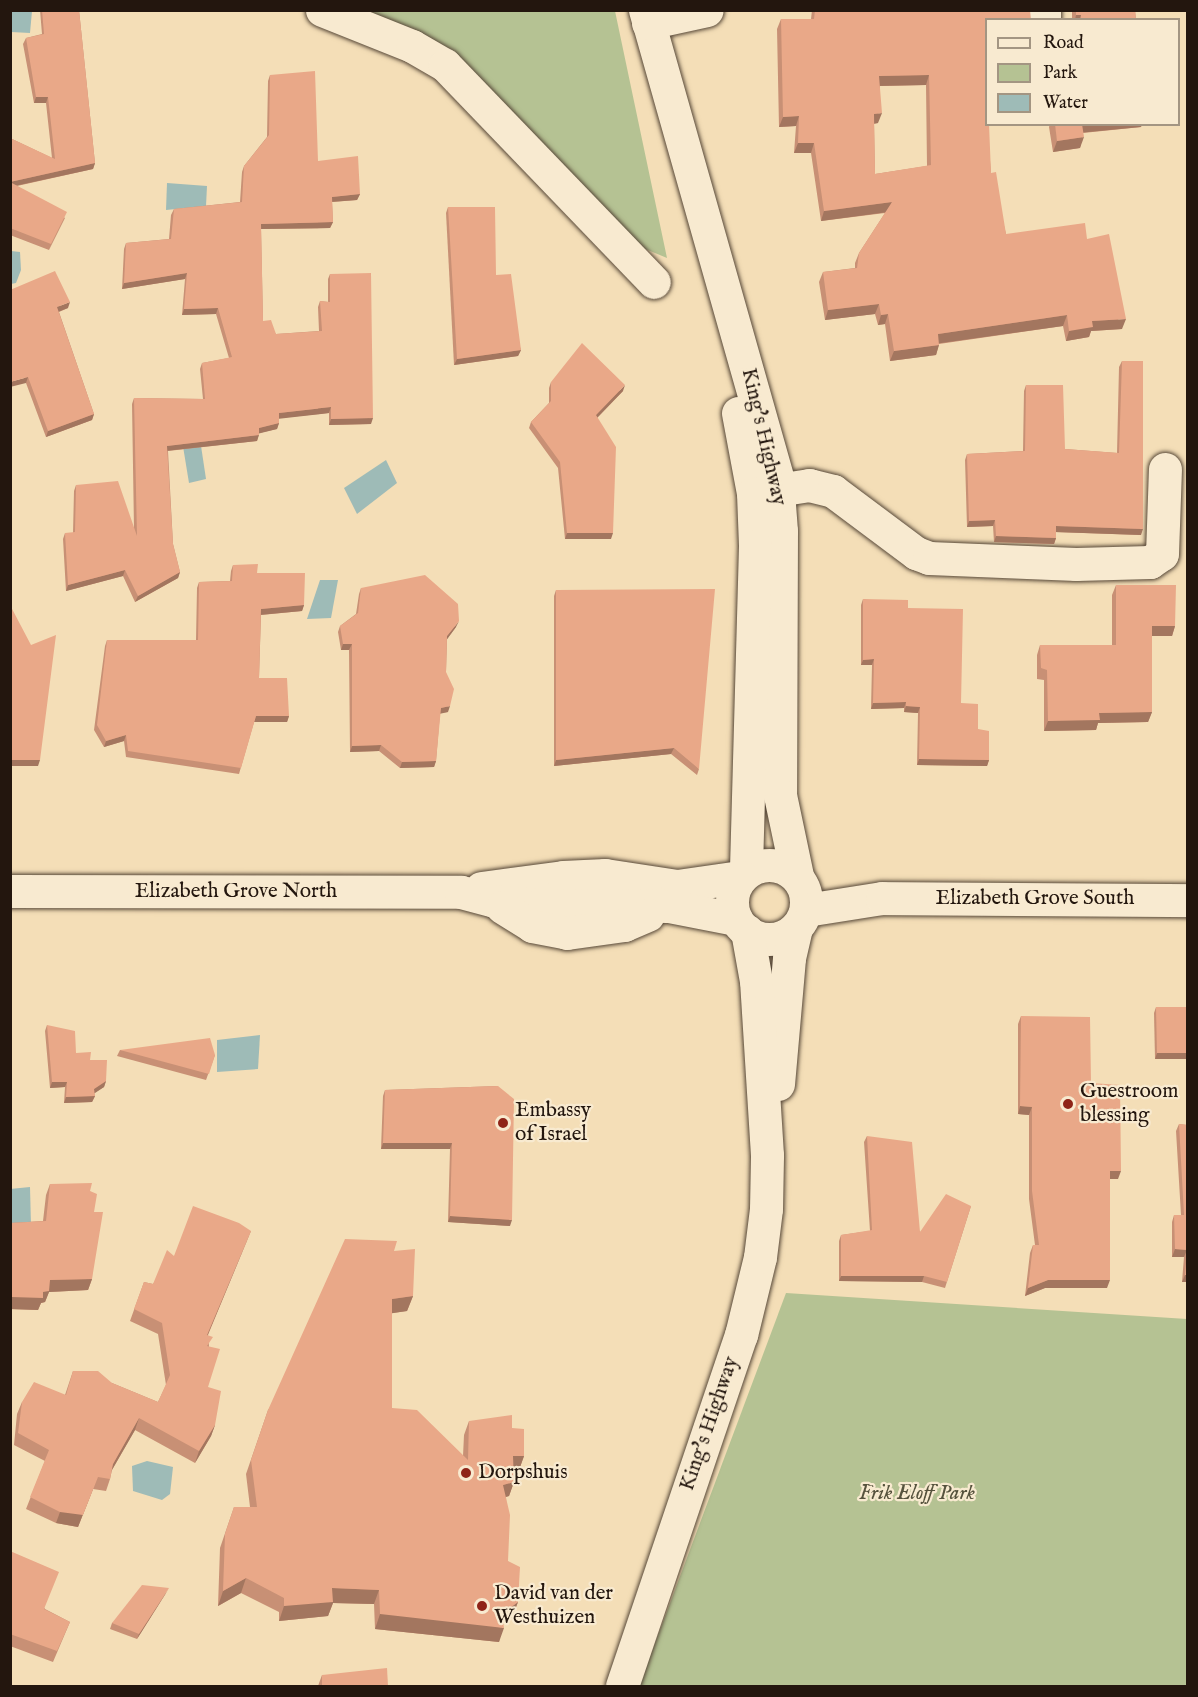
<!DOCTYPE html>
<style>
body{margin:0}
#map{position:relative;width:1198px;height:1697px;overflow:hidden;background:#f4deb7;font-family:"IM FELL English",serif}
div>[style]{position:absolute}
.green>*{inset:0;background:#b5c293}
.water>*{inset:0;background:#9ebbb7}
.roads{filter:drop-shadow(0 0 2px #574838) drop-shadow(0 0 2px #574838)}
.minor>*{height:33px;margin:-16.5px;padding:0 16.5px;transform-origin:16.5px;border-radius:16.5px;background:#f8ead0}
.minor>.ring{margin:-16.5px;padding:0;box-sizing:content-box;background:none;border:33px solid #f8ead0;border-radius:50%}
.wall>*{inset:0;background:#c89075}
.shaded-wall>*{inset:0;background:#a3765f}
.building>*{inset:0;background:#e9a888}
.dots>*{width:16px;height:16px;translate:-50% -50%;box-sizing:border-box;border:3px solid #f8ead0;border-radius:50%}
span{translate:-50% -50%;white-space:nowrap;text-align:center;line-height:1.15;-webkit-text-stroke:4.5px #f8ead0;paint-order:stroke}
.street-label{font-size:21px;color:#23160e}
.poi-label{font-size:21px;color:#23160e}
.left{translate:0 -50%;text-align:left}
.park-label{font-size:21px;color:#56523d;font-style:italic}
.frame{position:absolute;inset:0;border:12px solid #23160e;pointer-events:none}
.legend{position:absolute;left:985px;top:18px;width:195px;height:108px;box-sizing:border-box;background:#f8ead0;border:2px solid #a39582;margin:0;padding:8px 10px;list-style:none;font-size:18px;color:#23160e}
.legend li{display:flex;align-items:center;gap:12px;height:30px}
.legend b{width:30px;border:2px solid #a39582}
</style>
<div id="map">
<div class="green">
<i style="clip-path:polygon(347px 11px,615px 11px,667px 258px,643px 248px,560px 172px)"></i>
<i style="clip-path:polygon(786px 1293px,1187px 1319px,1187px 1686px,639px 1686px)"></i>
</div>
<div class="water">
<i style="clip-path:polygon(11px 10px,32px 11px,30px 33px,11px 32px)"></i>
<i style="clip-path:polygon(167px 183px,207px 186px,206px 206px,166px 210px)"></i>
<i style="clip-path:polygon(11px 251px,20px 252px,21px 270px,16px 283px,11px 284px)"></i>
<i style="clip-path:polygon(198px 426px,206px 479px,189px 483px,180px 428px)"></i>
<i style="clip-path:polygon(386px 460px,397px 483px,357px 514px,344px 488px)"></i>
<i style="clip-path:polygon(320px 580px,338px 580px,331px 618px,307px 619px)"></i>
<i style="clip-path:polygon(260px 1035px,258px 1069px,217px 1072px,217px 1040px)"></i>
<i style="clip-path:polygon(30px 1187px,31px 1226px,11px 1226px,10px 1189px)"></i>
<i style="clip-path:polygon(147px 1461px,173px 1467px,170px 1494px,162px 1500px,133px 1491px,132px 1466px)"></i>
</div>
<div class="roads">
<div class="minor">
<i style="left:322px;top:10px;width:97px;rotate:21.8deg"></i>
<i style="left:412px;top:46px;width:38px;rotate:30deg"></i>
<i style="left:445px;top:65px;width:301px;rotate:46.1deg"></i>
<i style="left:645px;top:10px;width:486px;rotate:74.2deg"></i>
<i style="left:777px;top:478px;width:53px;rotate:85.7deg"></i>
<i style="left:781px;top:531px;width:264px;rotate:90.2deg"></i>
<i style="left:780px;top:795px;width:83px;rotate:78.1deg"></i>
<i style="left:1044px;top:10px;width:9px;rotate:90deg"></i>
<i style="left:648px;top:23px;width:60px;rotate:-12.4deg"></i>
<i style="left:738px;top:413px;width:81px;rotate:79.4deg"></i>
<i style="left:753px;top:493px;width:53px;rotate:87.8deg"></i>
<i style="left:755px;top:546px;width:326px;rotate:91.6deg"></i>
<i style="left:758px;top:493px;width:52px;rotate:-8.9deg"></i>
<i style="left:809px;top:485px;width:25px;rotate:14deg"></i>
<i style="left:833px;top:491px;width:104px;rotate:36.8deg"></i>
<i style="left:916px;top:553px;width:14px;rotate:21deg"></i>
<i style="left:929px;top:558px;width:147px;rotate:2.3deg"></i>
<i style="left:1076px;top:564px;width:74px;rotate:-1.5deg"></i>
<i style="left:1150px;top:562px;width:14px;rotate:-34deg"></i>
<i style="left:1162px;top:554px;width:85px;rotate:-88deg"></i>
<i class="ring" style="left:732px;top:865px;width:41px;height:41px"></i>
<i style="left:481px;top:888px;width:83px;rotate:-7.6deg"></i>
<i style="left:563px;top:877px;width:42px;rotate:-2.7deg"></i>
<i style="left:605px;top:875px;width:73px;rotate:8.7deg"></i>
<i style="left:677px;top:886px;width:65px;rotate:-8deg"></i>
<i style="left:10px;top:891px;width:451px;rotate:0.1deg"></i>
<i style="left:461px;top:892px;width:34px;rotate:15deg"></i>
<i style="left:494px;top:901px;width:45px;rotate:5.1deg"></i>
<i style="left:539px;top:905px;width:130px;rotate:0.4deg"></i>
<i style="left:669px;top:906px;width:68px;rotate:11deg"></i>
<i style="left:502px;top:907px;width:36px;rotate:32deg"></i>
<i style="left:532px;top:926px;width:36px;rotate:11deg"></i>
<i style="left:567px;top:933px;width:58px;rotate:-8deg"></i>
<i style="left:624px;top:925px;width:26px;rotate:-23deg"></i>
<i style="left:806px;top:910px;width:77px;rotate:-9deg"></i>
<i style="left:882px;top:898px;width:306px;rotate:0.4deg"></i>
<i style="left:778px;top:1084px;width:126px;rotate:-85deg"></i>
<i style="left:789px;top:958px;width:31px;rotate:-77deg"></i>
<i style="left:622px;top:1686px;width:371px;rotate:-71.3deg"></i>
<i style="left:741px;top:1335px;width:80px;rotate:-76.3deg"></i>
<i style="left:760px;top:1257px;width:48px;rotate:-82.9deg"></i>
<i style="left:766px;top:1209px;width:54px;rotate:-88.9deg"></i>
<i style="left:767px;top:1155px;width:174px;rotate:-93.6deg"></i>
<i style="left:756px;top:981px;width:51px;rotate:-100.2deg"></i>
</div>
</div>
<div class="wall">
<i style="clip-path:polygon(40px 10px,79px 10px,95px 163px,93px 169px,17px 186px,65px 218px,49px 250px,10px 235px,10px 138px,52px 158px,46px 103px,34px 103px,23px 44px,26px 38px,42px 34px)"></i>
<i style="clip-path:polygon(evenodd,812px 10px,1030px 10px,987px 20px,987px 124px,991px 173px,1006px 234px,1087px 239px,1122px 329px,1091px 331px,1089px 337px,1066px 341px,1063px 326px,939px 344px,936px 355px,890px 361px,885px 324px,878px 325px,875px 314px,825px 320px,819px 282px,823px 272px,855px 268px,855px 263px,859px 253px,885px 213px,821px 221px,811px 153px,794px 153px,796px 126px,779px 127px,777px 29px,781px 19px,811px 19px,812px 10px,926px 85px,927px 166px,875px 174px,874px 124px,878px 123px,880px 86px,926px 85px)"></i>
<i style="clip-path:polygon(1072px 10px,1135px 10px,1136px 20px,1072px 20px)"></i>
<i style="clip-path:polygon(270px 75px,318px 161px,360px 194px,357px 200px,332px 202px,333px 222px,330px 228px,261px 229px,263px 321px,276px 334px,319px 331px,318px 307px,320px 301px,328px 302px,328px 279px,330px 274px,371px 424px,329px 425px,329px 413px,279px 418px,279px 423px,277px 429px,259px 433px,257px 441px,168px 451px,173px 544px,180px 572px,178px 578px,135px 602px,123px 576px,66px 591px,63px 539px,65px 533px,73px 533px,74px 491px,76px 485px,134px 529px,132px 404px,134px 398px,203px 399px,200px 369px,202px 363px,229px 358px,216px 314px,182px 315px,185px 279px,122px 289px,124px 249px,126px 243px,169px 239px,171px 215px,174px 209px,240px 202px,242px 172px,244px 166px,267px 137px,268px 81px)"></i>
<i style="clip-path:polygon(1050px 124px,1142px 124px,1141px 127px,1083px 133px,1080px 148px,1053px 152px,1049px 127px)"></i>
<i style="clip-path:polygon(448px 207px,496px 275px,521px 350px,518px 356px,454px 365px,446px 213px)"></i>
<i style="clip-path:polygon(10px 290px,68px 308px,59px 312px,94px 414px,92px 420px,46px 437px,26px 383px)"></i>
<i style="clip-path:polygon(1122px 361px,1141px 535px,1056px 532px,1056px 538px,1054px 544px,994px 542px,993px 526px,967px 527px,965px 460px,967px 454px,1023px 451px,1024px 391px,1026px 385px,1065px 449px,1117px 453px,1119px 367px)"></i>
<i style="clip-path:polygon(551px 382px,623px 391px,597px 418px,611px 539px,565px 539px,558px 468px,529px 428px,531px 422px,549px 403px,549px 388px)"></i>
<i style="clip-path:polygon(233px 565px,257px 573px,304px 605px,302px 611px,261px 615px,259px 678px,289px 716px,287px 722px,254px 722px,239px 774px,126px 757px,124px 741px,104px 747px,94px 730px,105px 646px,107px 640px,196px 640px,197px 588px,199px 582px,230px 581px,231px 571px)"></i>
<i style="clip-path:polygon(1116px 585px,1175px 626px,1172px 636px,1152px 636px,1152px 712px,1148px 722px,1098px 723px,1096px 730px,1044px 731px,1044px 680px,1037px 679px,1037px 655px,1040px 645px,1112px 645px,1112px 595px)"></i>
<i style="clip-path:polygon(361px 588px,456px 627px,447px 639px,446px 672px,448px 712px,440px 713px,436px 761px,434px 767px,400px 768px,379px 751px,350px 752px,349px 650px,341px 650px,338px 632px,340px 626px,356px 614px,359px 594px)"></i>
<i style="clip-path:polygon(556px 590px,699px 769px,697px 775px,671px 754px,554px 766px,554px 596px)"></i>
<i style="clip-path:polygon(863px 599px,908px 608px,961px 703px,978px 729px,989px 760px,987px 766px,917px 765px,918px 713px,904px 712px,904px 708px,871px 709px,872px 665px,861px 665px,861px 605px)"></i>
<i style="clip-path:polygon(1156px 1007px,1188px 1007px,1188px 1059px,1155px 1059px,1154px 1013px)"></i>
<i style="clip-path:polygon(1021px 1016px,1091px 1083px,1118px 1179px,1110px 1179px,1107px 1288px,1045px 1288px,1025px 1296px,1030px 1253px,1033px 1245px,1035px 1245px,1029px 1199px,1029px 1115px,1018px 1114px,1018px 1024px)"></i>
<i style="clip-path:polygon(47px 1025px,76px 1053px,90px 1060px,106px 1081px,104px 1087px,94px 1093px,95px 1096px,92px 1102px,64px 1103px,65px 1087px,50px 1088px,45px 1031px)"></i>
<i style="clip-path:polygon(120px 1050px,215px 1055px,206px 1080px,117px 1056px)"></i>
<i style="clip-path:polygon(498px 1086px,510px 1226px,448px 1222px,450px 1149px,381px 1149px,383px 1096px,385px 1090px)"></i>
<i style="clip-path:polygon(1188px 1118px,1188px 1282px,1182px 1282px,1184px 1257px,1172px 1257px,1172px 1222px,1174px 1215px,1181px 1215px,1176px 1131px,1179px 1124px,1187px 1125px)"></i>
<i style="clip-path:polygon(867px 1136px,920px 1232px,971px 1206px,945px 1288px,922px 1282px,839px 1281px,839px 1241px,841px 1235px,870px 1231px,864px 1142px)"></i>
<i style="clip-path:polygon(50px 1184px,90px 1191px,94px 1212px,92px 1279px,88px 1290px,49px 1292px,45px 1302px,41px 1303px,38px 1310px,10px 1309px,10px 1223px,43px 1221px,46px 1195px)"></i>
<i style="clip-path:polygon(251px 1231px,208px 1335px,209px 1346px,208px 1387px,215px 1425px,211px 1436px,195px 1463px,135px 1430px,112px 1470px,110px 1479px,106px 1491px,93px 1489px,78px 1527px,56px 1523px,26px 1509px,45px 1461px,14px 1445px,17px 1414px,22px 1402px,65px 1395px,73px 1371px,112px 1383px,158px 1402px,166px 1385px,158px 1334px,130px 1321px,144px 1282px,153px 1284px,174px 1256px)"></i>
<i style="clip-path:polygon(394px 1251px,413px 1296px,407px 1311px,392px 1313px,392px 1408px,463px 1456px,464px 1435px,469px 1421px,512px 1428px,524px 1456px,519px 1470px,513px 1471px,514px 1482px,509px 1496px,506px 1497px,508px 1561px,518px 1602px,512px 1617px,503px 1623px,499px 1642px,375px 1629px,374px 1604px,333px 1603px,328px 1616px,279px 1621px,279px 1612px,241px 1593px,218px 1606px,220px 1548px,234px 1507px,250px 1507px,246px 1474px,268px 1410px)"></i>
<i style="clip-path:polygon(10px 1551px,45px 1609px,70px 1622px,53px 1662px,10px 1646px)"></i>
<i style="clip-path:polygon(166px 1593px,137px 1639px,110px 1629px,112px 1623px)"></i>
<i style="clip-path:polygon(322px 1675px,388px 1686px,318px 1686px)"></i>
</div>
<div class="shaded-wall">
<i style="clip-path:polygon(1076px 15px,1081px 15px,1079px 20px,1075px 20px)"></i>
<i style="clip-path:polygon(929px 75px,926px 85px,876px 86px,879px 76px)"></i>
<i style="clip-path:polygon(36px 97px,48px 97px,46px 103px,34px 103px)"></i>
<i style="clip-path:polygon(882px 113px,878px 123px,870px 124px,874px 114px)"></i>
<i style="clip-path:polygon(799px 116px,796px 126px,779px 127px,783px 117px)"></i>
<i style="clip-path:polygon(1081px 124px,1142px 124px,1141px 127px,1078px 133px)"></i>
<i style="clip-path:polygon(1084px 137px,1080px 148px,1053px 152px,1057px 141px)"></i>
<i style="clip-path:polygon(798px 143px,814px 143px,811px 153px,794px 153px)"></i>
<i style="clip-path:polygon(95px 163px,93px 169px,10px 187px,10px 182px)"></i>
<i style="clip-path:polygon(360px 194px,357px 200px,330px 202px,332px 197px)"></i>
<i style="clip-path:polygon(892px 202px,888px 212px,821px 221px,824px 211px)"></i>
<i style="clip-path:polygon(333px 222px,330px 228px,259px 229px,261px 224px)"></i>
<i style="clip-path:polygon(187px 273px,185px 279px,122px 289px,124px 283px)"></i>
<i style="clip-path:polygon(70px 302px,68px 308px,55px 313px,57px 307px)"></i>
<i style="clip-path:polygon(879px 304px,875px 314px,825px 320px,828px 310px)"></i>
<i style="clip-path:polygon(218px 308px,216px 314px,182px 315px,184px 309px)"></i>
<i style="clip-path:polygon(888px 314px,885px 324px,878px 325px,881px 315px)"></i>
<i style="clip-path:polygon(1067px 315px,1063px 326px,934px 344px,938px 334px)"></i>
<i style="clip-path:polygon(1126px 319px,1122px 329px,1091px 331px,1089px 337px,1066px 341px,1069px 331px,1092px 321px)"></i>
<i style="clip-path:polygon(939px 345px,936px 355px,890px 361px,894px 351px)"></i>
<i style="clip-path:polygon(521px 350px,518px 356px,454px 365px,457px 359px)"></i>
<i style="clip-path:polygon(28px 377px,26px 383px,10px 387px,10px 382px)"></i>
<i style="clip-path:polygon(625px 385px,623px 391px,594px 421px,596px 415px)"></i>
<i style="clip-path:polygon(331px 407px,329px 413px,277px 419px,279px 413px)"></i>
<i style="clip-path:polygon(94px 414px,92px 420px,46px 437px,48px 431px)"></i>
<i style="clip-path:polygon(373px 418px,371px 424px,329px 425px,331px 419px)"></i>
<i style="clip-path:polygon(279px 423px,277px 429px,257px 434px,259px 428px)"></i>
<i style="clip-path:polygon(259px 435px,257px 441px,165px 451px,167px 446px)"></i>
<i style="clip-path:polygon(995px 520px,993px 526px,967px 527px,969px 521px)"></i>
<i style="clip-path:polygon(1056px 526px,1143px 529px,1141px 535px,1054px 532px)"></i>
<i style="clip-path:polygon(567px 533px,613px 533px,611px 539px,565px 539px)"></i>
<i style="clip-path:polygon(996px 536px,1056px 538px,1054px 544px,994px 542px)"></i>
<i style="clip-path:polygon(125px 570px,123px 576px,66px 591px,68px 585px)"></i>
<i style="clip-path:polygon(180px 572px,178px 578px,135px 602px,138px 596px)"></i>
<i style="clip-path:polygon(304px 605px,302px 611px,259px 615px,261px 609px)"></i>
<i style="clip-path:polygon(459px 621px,456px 627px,445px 642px,447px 636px)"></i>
<i style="clip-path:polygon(1152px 626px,1175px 626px,1172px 636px,1148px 636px)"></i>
<i style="clip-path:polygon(343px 644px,352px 644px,349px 650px,341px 650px)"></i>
<i style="clip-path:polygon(874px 659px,872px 665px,861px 665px,863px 660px)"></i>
<i style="clip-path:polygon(906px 702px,904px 708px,871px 709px,873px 703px)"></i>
<i style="clip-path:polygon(450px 706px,448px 712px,439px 714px,441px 708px)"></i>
<i style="clip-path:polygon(906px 706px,920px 707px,918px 713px,904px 712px)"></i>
<i style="clip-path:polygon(1152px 712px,1148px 722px,1098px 723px,1096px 730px,1044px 731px,1048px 721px,1099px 713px)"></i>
<i style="clip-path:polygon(256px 716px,289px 716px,287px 722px,254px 722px)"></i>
<i style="clip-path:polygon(126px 735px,124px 741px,104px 747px,106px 741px)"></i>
<i style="clip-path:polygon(381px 745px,379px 751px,350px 752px,352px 746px)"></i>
<i style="clip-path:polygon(674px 748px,671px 754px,554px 766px,556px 760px)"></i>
<i style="clip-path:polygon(919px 759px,989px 760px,987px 766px,917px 765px)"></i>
<i style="clip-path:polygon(10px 760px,40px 760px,38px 766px,10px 766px)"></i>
<i style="clip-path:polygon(436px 761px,434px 767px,400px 768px,402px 762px)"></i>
<i style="clip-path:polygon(1157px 1053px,1188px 1053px,1188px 1059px,1155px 1059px)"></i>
<i style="clip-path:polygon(106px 1081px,104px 1087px,92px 1095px,94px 1089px)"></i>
<i style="clip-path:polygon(52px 1082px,67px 1082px,65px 1087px,50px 1088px)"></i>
<i style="clip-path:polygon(95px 1096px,92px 1102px,64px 1103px,66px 1097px)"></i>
<i style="clip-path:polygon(1020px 1106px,1032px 1107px,1029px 1115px,1018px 1114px)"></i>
<i style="clip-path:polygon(383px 1143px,452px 1143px,450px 1149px,381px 1149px)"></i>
<i style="clip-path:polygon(1110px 1171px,1121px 1171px,1118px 1179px,1107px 1179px)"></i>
<i style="clip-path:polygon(450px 1216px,512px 1220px,510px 1226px,448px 1222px)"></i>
<i style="clip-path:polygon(251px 1231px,246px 1243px,203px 1346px,207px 1335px)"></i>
<i style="clip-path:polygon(1175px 1249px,1187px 1250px,1184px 1257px,1172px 1257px)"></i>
<i style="clip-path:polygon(1185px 1275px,1188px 1275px,1188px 1282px,1182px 1282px)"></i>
<i style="clip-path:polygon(841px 1276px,924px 1276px,922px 1282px,839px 1281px)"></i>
<i style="clip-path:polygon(92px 1279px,88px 1290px,49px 1292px,45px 1302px,41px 1303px,38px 1310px,10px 1309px,11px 1297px,43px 1292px,50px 1280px)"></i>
<i style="clip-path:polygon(1048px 1280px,1110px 1280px,1107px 1288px,1045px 1288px,1025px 1296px,1028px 1288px)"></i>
<i style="clip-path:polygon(413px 1296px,407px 1311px,387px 1314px,392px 1299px)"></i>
<i style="clip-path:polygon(139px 1418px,135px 1430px,109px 1475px,113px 1464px)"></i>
<i style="clip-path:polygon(215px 1425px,211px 1436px,195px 1463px,199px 1451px)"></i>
<i style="clip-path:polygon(513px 1456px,524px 1456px,519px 1470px,507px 1471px)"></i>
<i style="clip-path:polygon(514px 1482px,509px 1496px,498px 1499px,503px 1485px)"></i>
<i style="clip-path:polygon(93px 1489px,78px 1527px,56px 1523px,60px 1512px)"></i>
<i style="clip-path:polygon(246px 1578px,241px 1593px,218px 1606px,223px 1591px)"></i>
<i style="clip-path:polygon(169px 1588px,166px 1593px,137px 1639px,139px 1634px)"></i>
<i style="clip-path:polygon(332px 1588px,379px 1590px,374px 1604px,333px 1603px,328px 1616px,279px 1621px,284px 1606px)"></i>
<i style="clip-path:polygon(518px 1602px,512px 1617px,498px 1627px,504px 1628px,499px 1642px,375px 1629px,380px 1614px,502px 1614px)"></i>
</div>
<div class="building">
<i style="clip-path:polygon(42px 10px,79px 10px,95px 163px,10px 182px,10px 138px,55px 159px,48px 97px,36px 97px,26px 38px,44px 34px)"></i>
<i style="clip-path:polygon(evenodd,815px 10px,1030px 10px,1031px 20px,987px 20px,987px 124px,989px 124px,991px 173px,996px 172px,1006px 234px,1085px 223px,1087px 239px,1109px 234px,1126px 319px,1092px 321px,1093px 327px,1069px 331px,1067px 315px,938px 334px,939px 345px,894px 351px,888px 314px,881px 315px,879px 304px,828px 310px,823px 272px,857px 268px,859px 253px,892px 202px,824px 211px,814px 143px,798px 143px,799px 116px,783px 117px,781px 19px,814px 19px,815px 10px,929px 75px,931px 165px,875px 174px,874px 114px,882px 113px,879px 76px,929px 75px)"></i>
<i style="clip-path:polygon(1076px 10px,1135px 10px,1136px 20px,1081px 20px,1081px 15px,1076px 15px)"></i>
<i style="clip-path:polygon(315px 71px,318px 161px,358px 156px,360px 194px,332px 197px,333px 222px,261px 224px,263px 321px,271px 320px,276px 334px,322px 331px,320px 301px,330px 302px,330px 274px,371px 273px,373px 418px,331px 419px,331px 407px,279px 413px,279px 423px,259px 428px,259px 435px,167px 446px,173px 544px,180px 572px,138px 596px,125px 570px,68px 585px,65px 533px,75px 532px,76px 485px,118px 481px,137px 536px,134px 398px,205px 399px,202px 363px,232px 357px,218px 308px,184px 309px,187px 273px,124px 283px,126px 243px,171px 239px,174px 209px,242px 202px,244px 166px,269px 135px,270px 75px)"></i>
<i style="clip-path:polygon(1055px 124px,1082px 124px,1084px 137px,1057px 141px)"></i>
<i style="clip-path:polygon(10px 182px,67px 212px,51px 244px,10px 228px)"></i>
<i style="clip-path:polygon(448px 207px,495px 207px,496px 275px,511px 274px,521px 350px,457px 359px)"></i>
<i style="clip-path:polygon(55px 271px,70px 302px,57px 307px,94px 414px,48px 431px,28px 377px,10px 382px,10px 290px)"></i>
<i style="clip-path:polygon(582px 343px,625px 385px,596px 415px,616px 447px,613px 533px,567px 533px,560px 462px,531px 422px,551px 401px,551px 382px)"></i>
<i style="clip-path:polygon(1122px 361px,1143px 361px,1143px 529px,1056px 526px,1056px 538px,996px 536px,995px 520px,969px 521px,967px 454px,1025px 451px,1026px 385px,1063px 385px,1065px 449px,1119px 453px)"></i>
<i style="clip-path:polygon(258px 564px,257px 573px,305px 573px,304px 605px,261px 609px,259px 678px,287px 678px,289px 716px,256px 716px,241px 768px,128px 751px,126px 735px,106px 741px,97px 725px,107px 640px,198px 640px,199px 582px,232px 581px,233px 565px)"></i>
<i style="clip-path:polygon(425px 575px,458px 604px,459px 621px,447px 636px,446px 672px,454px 689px,450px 706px,441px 708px,436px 761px,402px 762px,381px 745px,352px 746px,352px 644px,343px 644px,340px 626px,358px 613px,361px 588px)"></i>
<i style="clip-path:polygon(1116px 585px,1176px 585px,1175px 626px,1152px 626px,1152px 712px,1099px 713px,1100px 720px,1048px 721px,1047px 670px,1041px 668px,1040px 645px,1116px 645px)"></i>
<i style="clip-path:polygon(715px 589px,699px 769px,674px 748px,556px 760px,556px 590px)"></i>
<i style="clip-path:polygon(863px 599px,908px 600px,908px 608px,963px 609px,961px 703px,978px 704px,978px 729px,989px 731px,989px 760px,919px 759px,920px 707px,906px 706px,906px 702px,873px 703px,874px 659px,863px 660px)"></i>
<i style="clip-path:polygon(10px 605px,31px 645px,56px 635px,40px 760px,10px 760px)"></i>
<i style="clip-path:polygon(1156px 1007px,1188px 1007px,1188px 1053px,1157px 1053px)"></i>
<i style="clip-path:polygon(1021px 1016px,1090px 1017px,1091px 1083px,1120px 1085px,1121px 1171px,1110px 1171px,1110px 1280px,1048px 1280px,1028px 1288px,1033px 1245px,1039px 1245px,1032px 1191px,1032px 1107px,1020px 1106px)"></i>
<i style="clip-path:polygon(47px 1025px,75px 1031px,76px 1053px,91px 1052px,90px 1060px,107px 1060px,106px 1081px,94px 1089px,95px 1096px,66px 1097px,67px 1082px,52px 1082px)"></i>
<i style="clip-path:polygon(210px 1038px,215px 1055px,209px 1074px,120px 1050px)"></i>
<i style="clip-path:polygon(498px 1086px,514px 1099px,512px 1220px,450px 1216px,452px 1143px,383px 1143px,385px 1090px)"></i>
<i style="clip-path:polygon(1179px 1124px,1188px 1125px,1188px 1275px,1185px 1275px,1187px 1250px,1175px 1249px,1174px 1215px,1184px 1215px)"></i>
<i style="clip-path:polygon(867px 1136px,912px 1142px,920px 1232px,946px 1194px,971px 1206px,947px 1282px,924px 1276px,841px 1276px,841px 1235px,872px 1230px)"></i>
<i style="clip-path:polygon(92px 1183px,90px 1191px,97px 1194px,94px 1212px,103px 1212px,92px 1279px,50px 1280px,49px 1291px,43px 1292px,43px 1298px,11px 1297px,12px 1286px,10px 1286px,10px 1223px,46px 1221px,50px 1184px)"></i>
<i style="clip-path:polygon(193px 1206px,239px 1223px,251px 1231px,207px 1335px,213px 1337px,207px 1346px,220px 1349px,208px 1387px,221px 1391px,215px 1425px,199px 1451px,139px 1418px,113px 1464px,110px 1479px,98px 1477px,83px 1515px,60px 1512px,30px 1497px,49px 1450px,18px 1433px,22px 1402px,34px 1382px,66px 1395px,73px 1371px,98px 1371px,112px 1383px,158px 1402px,170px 1375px,162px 1323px,134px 1309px,144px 1282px,153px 1284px,167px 1250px,174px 1256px)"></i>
<i style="clip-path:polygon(345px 1239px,397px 1241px,394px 1251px,415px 1249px,413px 1296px,392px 1299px,392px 1408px,417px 1410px,468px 1460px,469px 1421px,512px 1415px,512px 1428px,524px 1429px,524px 1456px,513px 1456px,514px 1482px,503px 1485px,510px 1515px,508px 1561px,520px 1567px,518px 1602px,502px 1614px,504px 1628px,380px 1614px,379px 1590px,332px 1588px,333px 1602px,284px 1606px,284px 1598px,246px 1578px,223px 1591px,225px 1534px,234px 1507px,257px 1507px,251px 1460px,268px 1410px)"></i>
<i style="clip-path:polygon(10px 1551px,59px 1572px,44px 1609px,70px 1622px,57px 1651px,10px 1634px)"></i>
<i style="clip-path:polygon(142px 1585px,169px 1588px,139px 1634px,112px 1623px)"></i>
<i style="clip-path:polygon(387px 1668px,388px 1686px,322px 1686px,322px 1675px)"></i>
</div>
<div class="dots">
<i style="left:1068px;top:1104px;background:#8f2418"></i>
<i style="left:503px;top:1123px;background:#8f2418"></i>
<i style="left:466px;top:1473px;background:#8f2418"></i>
<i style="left:482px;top:1606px;background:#8f2418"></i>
</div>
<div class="street-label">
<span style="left:763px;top:437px;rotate:77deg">King's Highway</span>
<span style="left:236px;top:892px">Elizabeth Grove North</span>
<span style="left:1035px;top:899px">Elizabeth Grove South</span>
<span style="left:710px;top:1424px;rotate:-71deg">King's Highway</span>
</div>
<div class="poi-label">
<span class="left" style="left:1080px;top:1104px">Guestroom<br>blessing</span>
<span class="left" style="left:515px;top:1123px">Embassy<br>of Israel</span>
<span class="left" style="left:478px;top:1473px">Dorpshuis</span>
<span class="left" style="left:494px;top:1606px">David van der<br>Westhuizen</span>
</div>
<div class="park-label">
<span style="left:917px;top:1494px">Frik Eloff Park</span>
</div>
<div class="frame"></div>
<ul class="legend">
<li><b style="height:8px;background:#f8ead0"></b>Road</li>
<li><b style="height:16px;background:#b5c293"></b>Park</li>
<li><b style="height:16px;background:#9ebbb7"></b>Water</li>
</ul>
</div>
